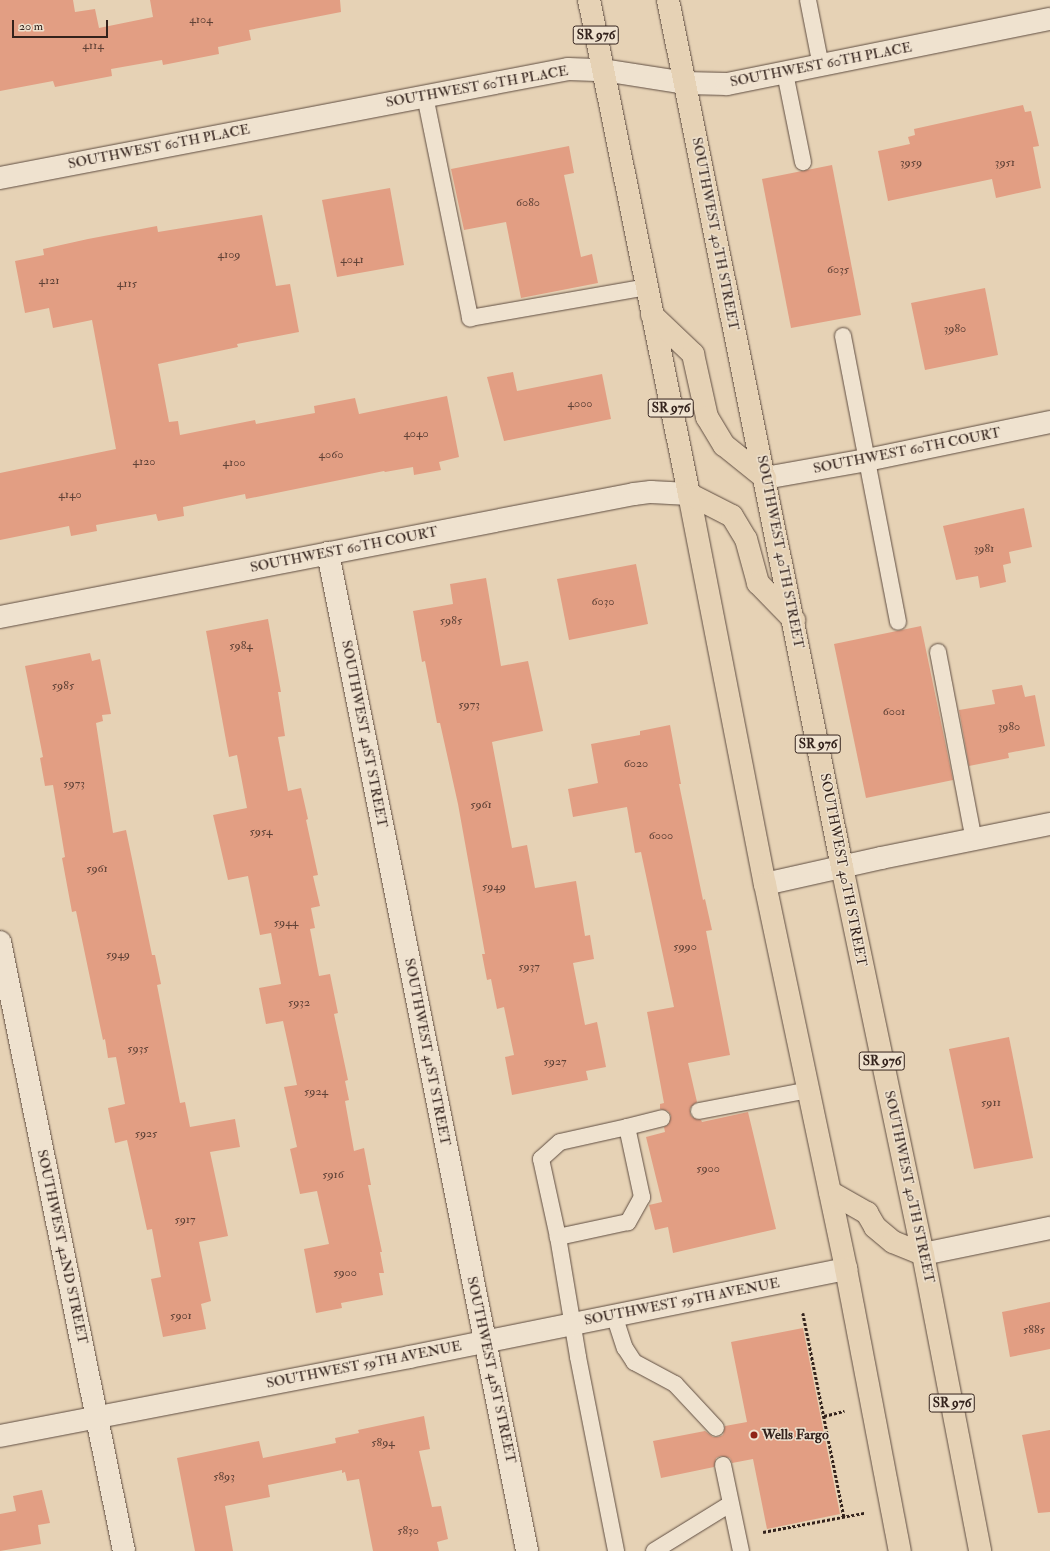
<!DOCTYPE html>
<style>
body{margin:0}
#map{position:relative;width:1050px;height:1551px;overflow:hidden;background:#e6d2b5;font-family:"IM FELL Double Pica",serif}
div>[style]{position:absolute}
.building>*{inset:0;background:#e29e83}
.path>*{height:2.5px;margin-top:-1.25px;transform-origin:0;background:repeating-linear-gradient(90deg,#33221c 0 3px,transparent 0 5px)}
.roads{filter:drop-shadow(0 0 1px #604e42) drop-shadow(0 0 1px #604e42)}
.service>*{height:16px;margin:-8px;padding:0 8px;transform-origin:8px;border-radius:8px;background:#efe2cf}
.minor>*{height:22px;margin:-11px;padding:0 11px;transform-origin:11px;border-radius:11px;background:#efe2cf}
.primary>*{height:22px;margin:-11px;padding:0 11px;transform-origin:11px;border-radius:11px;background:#e6d2b5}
.dots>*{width:11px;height:11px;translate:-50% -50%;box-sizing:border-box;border:2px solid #efe2cf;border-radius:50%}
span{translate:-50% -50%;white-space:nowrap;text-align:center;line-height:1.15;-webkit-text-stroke:3px #efe2cf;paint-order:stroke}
.number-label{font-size:12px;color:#5f4136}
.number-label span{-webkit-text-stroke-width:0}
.shield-label span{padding:1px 3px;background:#efe2cf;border:1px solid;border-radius:3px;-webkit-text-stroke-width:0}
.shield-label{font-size:13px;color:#33221c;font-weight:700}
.street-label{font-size:14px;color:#33221c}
.poi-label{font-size:14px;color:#33221c;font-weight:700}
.left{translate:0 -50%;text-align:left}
.scale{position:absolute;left:12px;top:20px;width:96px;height:18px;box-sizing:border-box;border:2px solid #33221c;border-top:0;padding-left:5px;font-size:12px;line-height:14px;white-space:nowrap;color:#33221c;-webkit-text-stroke:3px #efe2cf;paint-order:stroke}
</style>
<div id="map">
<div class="building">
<i style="clip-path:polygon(0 0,73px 0,75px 12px,95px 9px,99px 28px,153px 17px,150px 0,340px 0,341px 12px,249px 30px,251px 40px,218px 47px,219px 54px,163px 65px,162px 60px,111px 69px,112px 76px,55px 87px,53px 81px,0 91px)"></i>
<i style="clip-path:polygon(1023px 105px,1025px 112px,1031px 111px,1039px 146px,1033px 147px,1041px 188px,996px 198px,992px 179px,888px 201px,878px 151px,910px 144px,908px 137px,915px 135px,914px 129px)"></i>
<i style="clip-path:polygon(569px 146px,574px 173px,564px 175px,581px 257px,592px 254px,598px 283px,521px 298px,506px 222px,464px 230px,451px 169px)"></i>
<i style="clip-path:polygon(832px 165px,861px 315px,791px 328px,762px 179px)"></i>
<i style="clip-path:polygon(390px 188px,404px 265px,337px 277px,322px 200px)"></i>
<i style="clip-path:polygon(262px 215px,276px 286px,290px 284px,299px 332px,237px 344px,238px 347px,158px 364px,169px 422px,178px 421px,180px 435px,255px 420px,256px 424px,315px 413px,314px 406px,355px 398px,359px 414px,447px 396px,459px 457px,439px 462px,441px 470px,414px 475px,413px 467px,385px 472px,384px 471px,246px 499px,245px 494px,183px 507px,184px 516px,158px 521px,156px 514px,96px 525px,97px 531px,71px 536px,69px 526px,0 540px,0 473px,116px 449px,92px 320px,53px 328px,49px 308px,25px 313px,15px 261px,44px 255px,43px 249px,88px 239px,157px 226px,158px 232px)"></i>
<i style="clip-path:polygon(985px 288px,998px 355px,925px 370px,911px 303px)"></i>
<i style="clip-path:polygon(513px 372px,517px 391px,602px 374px,611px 419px,504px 441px,487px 377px)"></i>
<i style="clip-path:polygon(1024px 508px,1032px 547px,1009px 552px,1011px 563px,1003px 565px,1006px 582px,980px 588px,978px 576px,956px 580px,943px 526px)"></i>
<i style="clip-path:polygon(636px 564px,648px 624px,569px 640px,557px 579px)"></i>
<i style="clip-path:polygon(486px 578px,501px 666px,528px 661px,543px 731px,492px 742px,512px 848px,527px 845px,535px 888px,576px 881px,585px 936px,590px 935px,594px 959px,573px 963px,585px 1025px,597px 1022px,606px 1067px,586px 1071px,588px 1080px,512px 1095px,505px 1057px,514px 1055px,504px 1007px,497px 1009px,491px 979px,487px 980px,482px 954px,485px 954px,458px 804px,440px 723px,437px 723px,425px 661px,422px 662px,413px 611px,453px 604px,450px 584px)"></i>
<i style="clip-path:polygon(268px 619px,281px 692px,278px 692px,285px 736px,278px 737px,288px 791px,301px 788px,308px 819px,306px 820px,318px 875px,313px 876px,320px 906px,311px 908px,315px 928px,310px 929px,319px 976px,330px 974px,338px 1013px,334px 1014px,348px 1080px,345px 1081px,349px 1100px,345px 1101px,354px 1151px,364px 1148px,371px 1185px,368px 1185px,382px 1252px,380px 1252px,384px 1273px,379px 1273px,383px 1295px,341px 1303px,342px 1308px,316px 1313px,304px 1249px,329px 1244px,317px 1191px,300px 1194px,290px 1149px,297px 1147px,284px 1087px,297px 1085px,283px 1021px,266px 1024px,259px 988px,281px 984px,271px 933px,260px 935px,248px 876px,228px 880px,213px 815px,247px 808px,237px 755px,229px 757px,206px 631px)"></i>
<i style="clip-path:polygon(921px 626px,953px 780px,866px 798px,834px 644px)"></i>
<i style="clip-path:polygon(90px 653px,92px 661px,100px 659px,111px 714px,102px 715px,103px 721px,96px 723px,113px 833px,126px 830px,152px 955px,155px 955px,161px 984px,157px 985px,180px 1103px,185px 1102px,190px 1127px,235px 1119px,240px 1147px,210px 1152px,228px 1236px,199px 1242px,211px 1301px,201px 1304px,206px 1329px,163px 1337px,151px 1279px,161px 1277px,152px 1229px,147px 1230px,127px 1140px,115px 1143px,108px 1108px,125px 1104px,116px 1057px,108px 1058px,105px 1039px,103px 1040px,76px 911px,72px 912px,62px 858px,65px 857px,53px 785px,45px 786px,40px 758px,43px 757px,25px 666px)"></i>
<i style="clip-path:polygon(1022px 685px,1025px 697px,1035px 695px,1045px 746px,1008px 753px,1009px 758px,969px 766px,959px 710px,995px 704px,992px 690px)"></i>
<i style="clip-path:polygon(670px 725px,681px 784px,679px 784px,703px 900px,705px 899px,712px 930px,706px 931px,730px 1055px,688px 1063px,697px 1102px,690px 1108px,690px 1113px,692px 1117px,701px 1120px,702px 1122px,748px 1112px,776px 1229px,673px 1253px,668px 1227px,655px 1230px,649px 1205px,662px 1202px,646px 1137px,665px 1132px,664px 1127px,669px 1124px,671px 1116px,668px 1111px,660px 1109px,660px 1104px,664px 1103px,647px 1012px,674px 1007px,641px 852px,635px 853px,627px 807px,573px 817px,568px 789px,598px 783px,591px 744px,640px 735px,640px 731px)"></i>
<i style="clip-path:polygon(1009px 1037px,1033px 1158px,974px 1169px,949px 1049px)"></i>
<i style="clip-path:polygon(1050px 1302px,1050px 1349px,1010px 1357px,1002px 1312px)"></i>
<i style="clip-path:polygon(803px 1328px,840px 1514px,767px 1529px,753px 1459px,732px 1463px,730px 1458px,721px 1456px,716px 1458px,714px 1467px,661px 1478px,653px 1441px,705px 1431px,713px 1437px,718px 1437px,723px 1435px,725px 1426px,747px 1422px,731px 1342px)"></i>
<i style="clip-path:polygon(424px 1416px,430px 1449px,419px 1451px,432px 1507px,441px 1506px,448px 1539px,437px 1542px,439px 1551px,373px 1551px,359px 1479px,347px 1481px,345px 1472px,342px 1473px,342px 1470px,268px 1485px,270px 1497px,225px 1506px,233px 1551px,195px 1551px,177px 1458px,259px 1441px,263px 1458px,336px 1443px,335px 1438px,359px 1433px,358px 1430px)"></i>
<i style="clip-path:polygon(1050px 1430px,1050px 1512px,1038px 1513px,1022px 1435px)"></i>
<i style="clip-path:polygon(42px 1490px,50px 1523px,38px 1525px,41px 1544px,0 1551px,0 1514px,16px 1511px,13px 1496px)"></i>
</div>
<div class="path">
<i style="left:803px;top:1313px;width:208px;rotate:78.6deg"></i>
<i style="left:824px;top:1416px;width:21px;rotate:-14deg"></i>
<i style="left:763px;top:1532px;width:103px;rotate:-10.7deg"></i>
</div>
<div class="roads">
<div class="service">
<i style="left:808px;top:0;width:67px;rotate:78.9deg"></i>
<i style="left:785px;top:73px;width:91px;rotate:78.6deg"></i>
<i style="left:425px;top:96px;width:227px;rotate:78.5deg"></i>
<i style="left:470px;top:318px;width:180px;rotate:-9.9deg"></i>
<i style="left:843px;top:336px;width:291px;rotate:79.1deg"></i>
<i style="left:938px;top:652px;width:191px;rotate:79.2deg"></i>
<i style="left:699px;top:1111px;width:112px;rotate:-10.8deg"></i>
<i style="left:627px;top:1127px;width:72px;rotate:77.9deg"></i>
<i style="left:642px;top:1197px;width:29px;rotate:119deg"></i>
<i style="left:628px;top:1222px;width:72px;rotate:167.9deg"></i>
<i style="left:558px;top:1237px;width:80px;rotate:-102.3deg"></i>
<i style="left:541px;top:1159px;width:25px;rotate:-42deg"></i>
<i style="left:560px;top:1142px;width:69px;rotate:-12.6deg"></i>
<i style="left:627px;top:1127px;width:36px;rotate:-14deg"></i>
<i style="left:558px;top:1237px;width:122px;rotate:80.5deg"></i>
<i style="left:578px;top:1357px;width:198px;rotate:78.9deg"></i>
<i style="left:614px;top:1315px;width:35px;rotate:72deg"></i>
<i style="left:625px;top:1348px;width:17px;rotate:57deg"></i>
<i style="left:634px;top:1362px;width:47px;rotate:28.2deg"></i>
<i style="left:675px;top:1384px;width:60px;rotate:47deg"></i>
<i style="left:723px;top:1465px;width:88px;rotate:78.2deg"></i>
<i style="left:654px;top:1551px;width:89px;rotate:-31.7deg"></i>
</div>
<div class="minor">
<i style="left:0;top:178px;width:578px;rotate:-10.86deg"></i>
<i style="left:568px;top:69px;width:35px;rotate:2deg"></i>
<i style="left:603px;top:70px;width:83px;rotate:9deg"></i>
<i style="left:685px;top:83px;width:42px;rotate:1.4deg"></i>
<i style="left:727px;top:84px;width:329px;rotate:-11.4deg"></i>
<i style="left:765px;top:478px;width:104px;rotate:-10deg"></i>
<i style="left:867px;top:460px;width:187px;rotate:-11.7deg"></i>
<i style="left:328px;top:553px;width:1018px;rotate:78.72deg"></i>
<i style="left:0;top:617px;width:646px;rotate:-10.98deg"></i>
<i style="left:634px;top:494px;width:17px;rotate:-7deg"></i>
<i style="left:651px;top:492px;width:38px;rotate:3deg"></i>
<i style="left:765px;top:884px;width:119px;rotate:-12.6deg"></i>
<i style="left:881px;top:858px;width:172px;rotate:-11.4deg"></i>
<i style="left:0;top:942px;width:621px;rotate:78.49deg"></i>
<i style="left:923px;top:1254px;width:130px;rotate:-11.6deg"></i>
<i style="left:0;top:1436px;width:417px;rotate:-10.9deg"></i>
<i style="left:409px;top:1357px;width:446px;rotate:-11.4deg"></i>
</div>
<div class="primary">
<i style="left:589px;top:0;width:504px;rotate:78.56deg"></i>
<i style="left:689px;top:494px;width:397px;rotate:79deg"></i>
<i style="left:765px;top:884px;width:393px;rotate:78.1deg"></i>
<i style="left:846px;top:1269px;width:287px;rotate:79.2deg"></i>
<i style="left:668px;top:0;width:884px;rotate:78.65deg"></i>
<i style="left:842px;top:867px;width:395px;rotate:78.2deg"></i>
<i style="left:923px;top:1254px;width:302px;rotate:79.1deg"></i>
<i style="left:652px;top:315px;width:57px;rotate:43.6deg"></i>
<i style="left:693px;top:354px;width:65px;rotate:77.5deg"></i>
<i style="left:707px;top:417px;width:33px;rotate:59deg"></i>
<i style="left:724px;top:445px;width:53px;rotate:38.8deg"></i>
<i style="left:689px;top:494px;width:48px;rotate:27.1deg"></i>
<i style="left:732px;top:516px;width:27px;rotate:59deg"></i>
<i style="left:746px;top:539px;width:46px;rotate:74.7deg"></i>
<i style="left:758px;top:583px;width:52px;rotate:45.8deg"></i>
<i style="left:830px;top:1192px;width:43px;rotate:29.6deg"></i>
<i style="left:867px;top:1213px;width:16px;rotate:60deg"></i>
<i style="left:875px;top:1227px;width:23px;rotate:40deg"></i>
<i style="left:893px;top:1242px;width:32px;rotate:22deg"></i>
</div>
</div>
<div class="dots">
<i style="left:754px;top:1435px;background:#8f2418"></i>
</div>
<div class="number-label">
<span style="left:201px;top:20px">4104</span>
<span style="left:93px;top:46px">4114</span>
<span style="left:911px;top:163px">3959</span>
<span style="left:1005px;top:163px">3951</span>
<span style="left:528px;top:203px">6080</span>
<span style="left:229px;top:255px">4109</span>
<span style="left:352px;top:260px">4041</span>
<span style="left:838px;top:270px">6035</span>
<span style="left:49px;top:281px">4121</span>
<span style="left:127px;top:284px">4115</span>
<span style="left:955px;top:329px">3980</span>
<span style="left:580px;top:404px">4000</span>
<span style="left:416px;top:434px">4040</span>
<span style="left:331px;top:455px">4060</span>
<span style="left:144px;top:462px">4120</span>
<span style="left:234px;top:463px">4100</span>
<span style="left:70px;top:495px">4140</span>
<span style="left:984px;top:549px">3981</span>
<span style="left:603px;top:602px">6030</span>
<span style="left:451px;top:621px">5985</span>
<span style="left:241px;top:646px">5984</span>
<span style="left:63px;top:686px">5985</span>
<span style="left:469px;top:705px">5973</span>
<span style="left:894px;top:712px">6001</span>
<span style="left:1009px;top:727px">3980</span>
<span style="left:636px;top:764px">6020</span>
<span style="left:74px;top:784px">5973</span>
<span style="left:481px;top:805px">5961</span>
<span style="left:261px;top:832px">5954</span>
<span style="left:661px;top:836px">6000</span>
<span style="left:97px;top:869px">5961</span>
<span style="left:494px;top:887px">5949</span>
<span style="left:286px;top:923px">5944</span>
<span style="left:685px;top:947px">5990</span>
<span style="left:118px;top:955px">5949</span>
<span style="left:529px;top:967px">5937</span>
<span style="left:299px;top:1003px">5932</span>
<span style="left:138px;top:1049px">5935</span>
<span style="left:555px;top:1062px">5927</span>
<span style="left:316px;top:1092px">5924</span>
<span style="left:991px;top:1103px">5911</span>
<span style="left:146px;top:1134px">5925</span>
<span style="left:708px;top:1169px">5900</span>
<span style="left:333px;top:1175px">5916</span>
<span style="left:185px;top:1220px">5917</span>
<span style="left:345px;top:1273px">5900</span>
<span style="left:181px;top:1316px">5901</span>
<span style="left:1034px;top:1330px">5885</span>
<span style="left:383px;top:1443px">5894</span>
<span style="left:224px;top:1477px">5893</span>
<span style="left:408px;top:1531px">5830</span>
</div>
<div class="shield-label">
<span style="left:596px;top:35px">SR 976</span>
<span style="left:671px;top:408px">SR 976</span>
<span style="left:818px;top:744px">SR 976</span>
<span style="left:882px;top:1061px">SR 976</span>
<span style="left:952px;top:1403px">SR 976</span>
</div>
<div class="street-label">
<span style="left:821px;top:65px;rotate:-11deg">SOUTHWEST 60TH PLACE</span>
<span style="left:477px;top:87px;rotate:-10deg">SOUTHWEST 60TH PLACE</span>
<span style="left:159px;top:147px;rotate:-11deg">SOUTHWEST 60TH PLACE</span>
<span style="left:715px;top:234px;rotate:79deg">SOUTHWEST 40TH STREET</span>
<span style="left:907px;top:451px;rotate:-11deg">SOUTHWEST 60TH COURT</span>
<span style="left:344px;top:550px;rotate:-11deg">SOUTHWEST 60TH COURT</span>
<span style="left:780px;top:552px;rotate:79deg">SOUTHWEST 40TH STREET</span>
<span style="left:364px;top:734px;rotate:79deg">SOUTHWEST 41ST STREET</span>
<span style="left:843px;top:870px;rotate:79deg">SOUTHWEST 40TH STREET</span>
<span style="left:427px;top:1052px;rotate:79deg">SOUTHWEST 41ST STREET</span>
<span style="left:909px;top:1187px;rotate:78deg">SOUTHWEST 40TH STREET</span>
<span style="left:62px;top:1247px;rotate:78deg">SOUTHWEST 42ND STREET</span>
<span style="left:682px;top:1302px;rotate:-11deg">SOUTHWEST 59TH AVENUE</span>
<span style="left:364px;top:1365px;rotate:-11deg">SOUTHWEST 59TH AVENUE</span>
<span style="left:491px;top:1370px;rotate:78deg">SOUTHWEST 41ST STREET</span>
</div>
<div class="poi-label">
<span class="left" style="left:762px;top:1435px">Wells Fargo</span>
</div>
<div class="scale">20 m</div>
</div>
